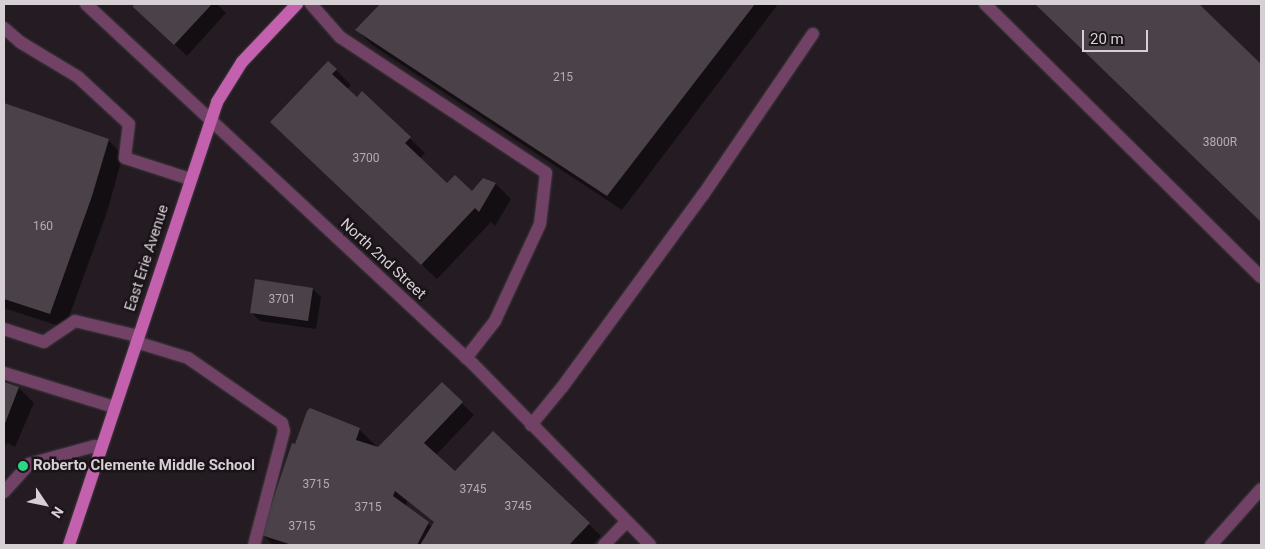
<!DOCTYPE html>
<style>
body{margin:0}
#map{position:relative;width:1265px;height:549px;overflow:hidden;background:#241c22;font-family:Roboto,sans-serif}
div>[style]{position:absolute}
.shadow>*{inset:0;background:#0007}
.building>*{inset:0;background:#4b4249}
.roads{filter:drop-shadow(0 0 1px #40393e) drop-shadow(0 0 1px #40393e)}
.minor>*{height:12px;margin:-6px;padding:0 6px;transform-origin:6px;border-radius:6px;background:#714266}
.major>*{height:12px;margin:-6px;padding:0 6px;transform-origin:6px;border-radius:6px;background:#c361ae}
.dots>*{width:14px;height:14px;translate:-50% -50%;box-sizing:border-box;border:2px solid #1a1318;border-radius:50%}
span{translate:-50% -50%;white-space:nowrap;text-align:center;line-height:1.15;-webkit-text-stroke:5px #1a1318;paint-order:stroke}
.number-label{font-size:12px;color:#b3acb1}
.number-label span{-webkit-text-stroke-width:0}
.street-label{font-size:15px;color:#d6d0d4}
.poi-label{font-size:15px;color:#d6d0d4;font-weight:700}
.left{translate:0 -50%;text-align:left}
.frame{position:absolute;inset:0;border:5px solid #d6d0d4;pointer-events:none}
.north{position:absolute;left:20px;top:479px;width:50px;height:50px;-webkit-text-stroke:4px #1a1318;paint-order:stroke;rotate:124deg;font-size:14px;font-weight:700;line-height:20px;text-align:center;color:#d6d0d4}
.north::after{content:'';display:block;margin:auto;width:18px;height:22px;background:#d6d0d4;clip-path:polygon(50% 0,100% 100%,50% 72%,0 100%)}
.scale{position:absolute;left:1082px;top:30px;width:66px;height:22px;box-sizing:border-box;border:2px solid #d6d0d4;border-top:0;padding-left:6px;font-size:15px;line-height:18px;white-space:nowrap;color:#d6d0d4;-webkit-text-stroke:4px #1a1318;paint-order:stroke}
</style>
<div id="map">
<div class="shadow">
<i style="clip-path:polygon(136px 4px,217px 4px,226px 13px,187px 56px,134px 6px)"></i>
<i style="clip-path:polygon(382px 4px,778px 4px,622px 210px,372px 45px,357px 30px)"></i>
<i style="clip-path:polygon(1037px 4px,1198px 4px,1261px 65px,1261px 221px)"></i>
<i style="clip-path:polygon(336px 70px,351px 85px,347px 89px,357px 99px,362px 93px,425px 153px,420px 158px,448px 185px,472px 192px,484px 179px,496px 184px,511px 199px,495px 226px,491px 222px,437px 279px,271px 122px)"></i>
<i style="clip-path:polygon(4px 105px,108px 140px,123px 155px,107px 212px,65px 328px,4px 308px)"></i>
<i style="clip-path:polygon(313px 289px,321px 297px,316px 329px,260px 321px,252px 313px)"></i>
<i style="clip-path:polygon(4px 384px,19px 388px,34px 403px,15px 447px,8px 443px,4px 447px)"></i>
<i style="clip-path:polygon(evenodd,442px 384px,474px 415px,436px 455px,456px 473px,557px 493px,601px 536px,592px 545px,273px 545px,263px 535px,296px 445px,359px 429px,378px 448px,442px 384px,407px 501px,435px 522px,432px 527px,406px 506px,407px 501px)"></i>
</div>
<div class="building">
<i style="clip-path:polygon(134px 4px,212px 4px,174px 45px,133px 7px)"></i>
<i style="clip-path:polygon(380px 4px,755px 4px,607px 196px,355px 30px)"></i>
<i style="clip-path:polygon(1035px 4px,1199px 4px,1261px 64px,1261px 222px)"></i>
<i style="clip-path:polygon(328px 61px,337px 69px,332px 74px,357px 97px,362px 91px,411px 137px,405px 143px,447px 183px,455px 175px,472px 191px,483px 178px,496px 183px,479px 212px,475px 208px,421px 265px,270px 122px)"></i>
<i style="clip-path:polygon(4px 103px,109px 139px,92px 196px,50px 314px,4px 299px)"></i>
<i style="clip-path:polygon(255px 279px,313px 288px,308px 321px,250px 313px)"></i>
<i style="clip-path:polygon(4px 382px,19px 387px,4px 426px)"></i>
<i style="clip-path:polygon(442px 382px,463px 402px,424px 443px,455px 471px,493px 431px,590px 523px,569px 545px,420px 545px,434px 522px,395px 491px,393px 496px,429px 522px,417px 545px,292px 545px,261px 535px,292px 443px,295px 444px,307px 411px,310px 408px,360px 428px,356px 440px,378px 447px)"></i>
</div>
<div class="roads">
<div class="minor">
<i style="left:86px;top:4px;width:529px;rotate:42.93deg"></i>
<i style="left:473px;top:364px;width:253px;rotate:45.6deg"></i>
<i style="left:311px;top:4px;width:44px;rotate:48.7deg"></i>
<i style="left:340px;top:37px;width:247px;rotate:33.4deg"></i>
<i style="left:546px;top:173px;width:51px;rotate:96.7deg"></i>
<i style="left:540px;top:224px;width:107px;rotate:114.9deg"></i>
<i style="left:495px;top:321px;width:47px;rotate:128.1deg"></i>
<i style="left:985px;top:4px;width:388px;rotate:44.7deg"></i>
<i style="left:4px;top:28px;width:21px;rotate:41deg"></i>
<i style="left:20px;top:42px;width:68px;rotate:31.1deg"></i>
<i style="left:78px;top:77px;width:69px;rotate:42.7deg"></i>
<i style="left:129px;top:124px;width:34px;rotate:97deg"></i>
<i style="left:125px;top:158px;width:68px;rotate:17.9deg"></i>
<i style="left:4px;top:329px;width:42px;rotate:18deg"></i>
<i style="left:44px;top:342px;width:37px;rotate:-34deg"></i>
<i style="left:75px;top:321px;width:65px;rotate:13.4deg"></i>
<i style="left:136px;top:342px;width:54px;rotate:17.1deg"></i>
<i style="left:188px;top:358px;width:114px;rotate:34.7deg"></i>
<i style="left:282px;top:423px;width:8px;rotate:76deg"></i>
<i style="left:284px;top:431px;width:118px;rotate:104.7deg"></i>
<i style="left:4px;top:373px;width:115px;rotate:17.2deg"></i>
<i style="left:531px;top:425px;width:50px;rotate:-50.6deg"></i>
<i style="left:563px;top:386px;width:237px;rotate:-53.8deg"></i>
<i style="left:703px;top:195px;width:195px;rotate:-55.7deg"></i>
<i style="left:4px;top:492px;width:38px;rotate:-48deg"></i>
<i style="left:29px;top:464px;width:68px;rotate:-15.3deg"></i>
<i style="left:95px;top:446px;width:6px;rotate:9deg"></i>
<i style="left:604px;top:545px;width:32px;rotate:-46deg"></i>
<i style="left:1211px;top:545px;width:75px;rotate:-48.2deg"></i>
</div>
<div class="major">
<i style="left:69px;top:545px;width:467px;rotate:-71.5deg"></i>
<i style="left:217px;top:102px;width:47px;rotate:-58deg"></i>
<i style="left:242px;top:62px;width:80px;rotate:-46.5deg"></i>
</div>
</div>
<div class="dots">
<i style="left:23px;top:466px;background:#29d885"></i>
</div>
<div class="number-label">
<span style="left:563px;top:78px">215</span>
<span style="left:1220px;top:143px">3800R</span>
<span style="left:366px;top:159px">3700</span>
<span style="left:43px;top:227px">160</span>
<span style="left:282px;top:300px">3701</span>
<span style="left:316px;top:485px">3715</span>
<span style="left:473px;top:490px">3745</span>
<span style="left:518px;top:507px">3745</span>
<span style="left:368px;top:508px">3715</span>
<span style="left:302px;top:527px">3715</span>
</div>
<div class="street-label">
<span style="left:147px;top:258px;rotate:-72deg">East Erie Avenue</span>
<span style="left:383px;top:259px;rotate:43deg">North 2nd Street</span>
</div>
<div class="poi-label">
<span class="left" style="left:33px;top:466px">Roberto Clemente Middle School</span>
</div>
<div class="frame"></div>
<div class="north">N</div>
<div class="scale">20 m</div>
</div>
